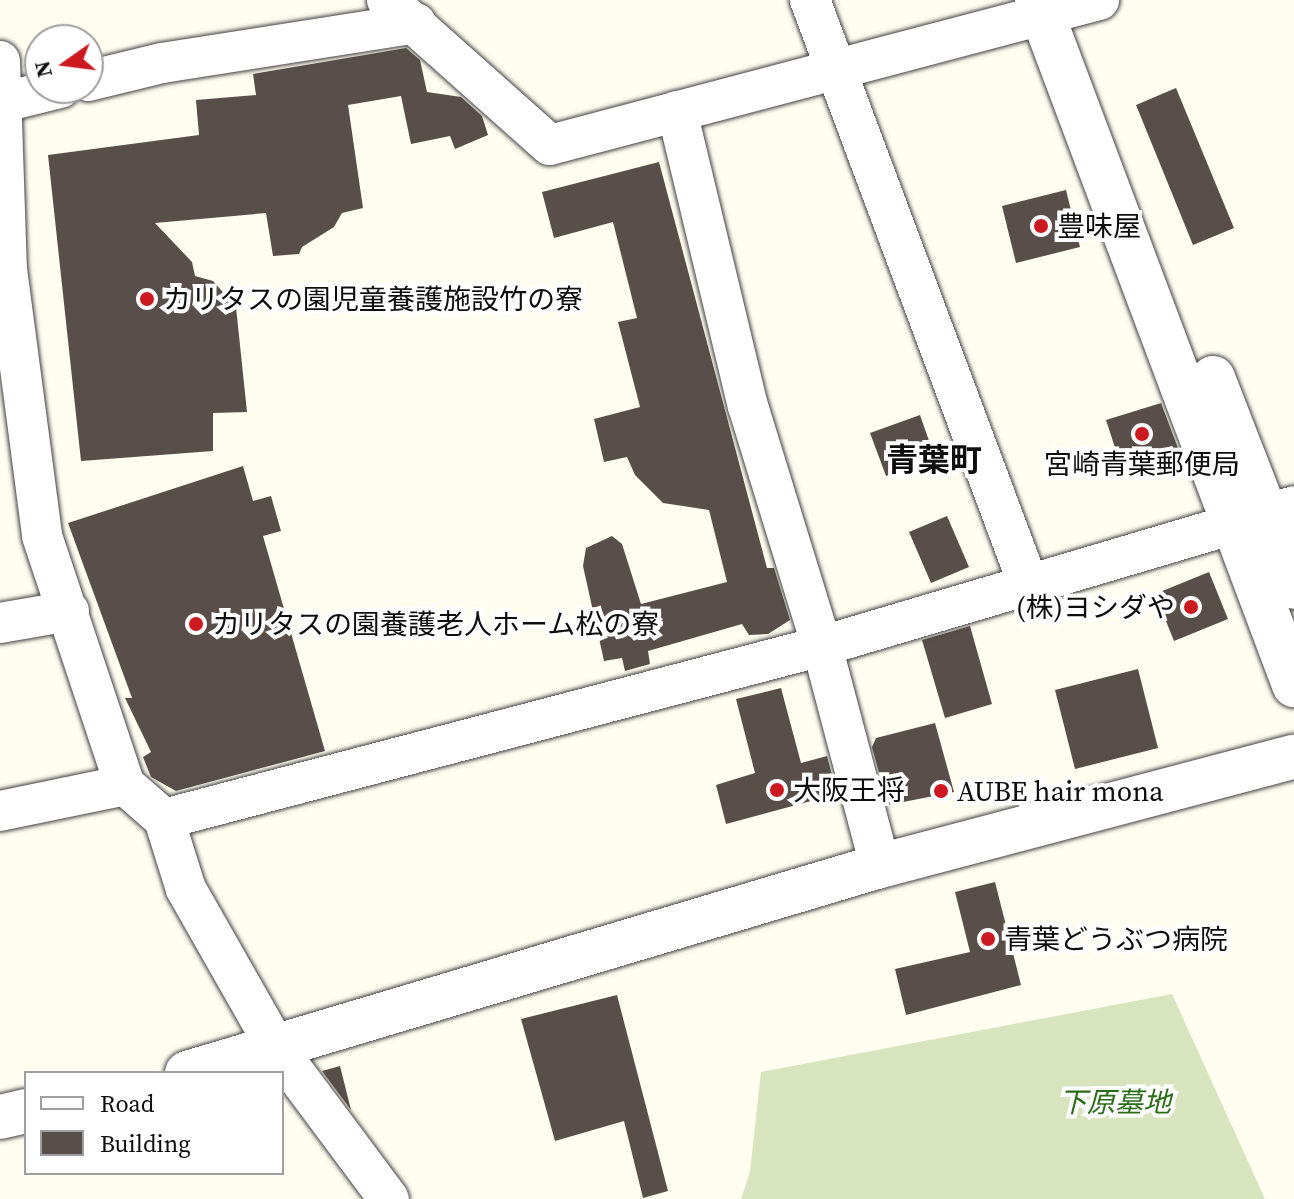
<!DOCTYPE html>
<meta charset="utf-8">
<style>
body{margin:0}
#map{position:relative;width:1294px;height:1199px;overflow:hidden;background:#fffcf0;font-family:"Source Serif 4","Noto Sans JP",serif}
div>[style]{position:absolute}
.cemetery>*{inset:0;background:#d7e4be}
.building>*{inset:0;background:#584f4a}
.roads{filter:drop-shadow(0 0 2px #414141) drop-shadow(0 0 2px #414141)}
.minor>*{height:40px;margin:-20px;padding:0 20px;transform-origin:20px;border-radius:20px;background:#fff}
.tertiary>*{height:44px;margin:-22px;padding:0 22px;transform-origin:22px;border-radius:22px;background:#fff}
.dots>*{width:22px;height:22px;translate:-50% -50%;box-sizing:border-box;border:4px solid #fff;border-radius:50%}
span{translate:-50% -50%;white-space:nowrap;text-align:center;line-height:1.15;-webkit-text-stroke:8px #fff;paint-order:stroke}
.poi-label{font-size:28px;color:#0e0e0e}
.left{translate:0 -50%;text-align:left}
.right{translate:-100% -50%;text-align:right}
.park-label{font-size:28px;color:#296d18;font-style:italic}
.quarter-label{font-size:32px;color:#0e0e0e;font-weight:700}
.legend{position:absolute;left:24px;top:1071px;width:260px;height:104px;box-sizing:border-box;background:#fff;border:2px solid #9f9f9f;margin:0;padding:10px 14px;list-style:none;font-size:24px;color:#0e0e0e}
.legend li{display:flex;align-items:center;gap:16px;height:40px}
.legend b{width:40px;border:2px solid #9f9f9f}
.north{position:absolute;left:24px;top:24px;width:80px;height:80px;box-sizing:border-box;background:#fff;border:2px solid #9f9f9f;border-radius:50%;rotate:256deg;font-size:22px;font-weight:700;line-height:32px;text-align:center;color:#0e0e0e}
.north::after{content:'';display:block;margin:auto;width:28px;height:36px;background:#cc1920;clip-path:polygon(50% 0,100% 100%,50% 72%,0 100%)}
</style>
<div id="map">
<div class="cemetery">
<i style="clip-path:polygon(1172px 994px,1265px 1199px,741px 1199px,750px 1172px,761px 1072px)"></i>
</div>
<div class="building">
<i style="clip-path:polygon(406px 48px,420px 60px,427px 92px,461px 97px,482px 116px,488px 135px,455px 149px,450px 136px,411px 144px,401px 96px,348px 105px,363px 208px,342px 213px,334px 227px,302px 247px,299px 254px,273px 256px,266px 213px,155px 223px,192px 262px,195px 276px,213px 281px,236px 307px,247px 412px,213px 413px,213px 451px,81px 461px,48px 155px,199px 135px,196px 100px,256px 95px,253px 74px)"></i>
<i style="clip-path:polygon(1176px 88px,1234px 228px,1193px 245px,1136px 105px)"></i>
<i style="clip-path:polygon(659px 162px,767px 568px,774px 568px,790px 620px,768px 634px,749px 635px,742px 624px,648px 651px,650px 664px,625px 671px,622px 658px,604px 661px,583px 566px,586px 548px,612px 536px,622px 544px,641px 604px,727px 582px,709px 510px,663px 503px,635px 475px,627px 457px,604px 462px,594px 419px,640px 407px,618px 322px,637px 318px,613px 222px,554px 238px,542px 192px)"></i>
<i style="clip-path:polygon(1066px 190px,1080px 247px,1016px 263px,1002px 206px)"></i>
<i style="clip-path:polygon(1161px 403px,1178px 448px,1121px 466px,1106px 420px)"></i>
<i style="clip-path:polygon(920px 415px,935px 458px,886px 476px,870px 433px)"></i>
<i style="clip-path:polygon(243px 466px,253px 501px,271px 496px,281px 531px,263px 536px,325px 751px,176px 791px,151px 777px,143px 757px,151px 752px,125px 698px,132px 698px,68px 523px)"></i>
<i style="clip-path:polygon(947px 516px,969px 567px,931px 583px,909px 532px)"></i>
<i style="clip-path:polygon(1209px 572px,1228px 619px,1174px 641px,1155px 594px)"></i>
<i style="clip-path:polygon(970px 626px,992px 704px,945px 718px,922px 640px)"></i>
<i style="clip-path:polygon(1138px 669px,1158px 748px,1075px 769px,1055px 690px)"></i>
<i style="clip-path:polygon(781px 688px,801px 763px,827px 756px,837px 794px,726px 824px,716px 785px,755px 773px,736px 699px)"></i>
<i style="clip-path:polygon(935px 723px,954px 792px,888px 805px,872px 747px,876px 738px)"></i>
<i style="clip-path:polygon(995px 882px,1021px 985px,906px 1015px,895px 969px,970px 952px,955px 892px)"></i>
<i style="clip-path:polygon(617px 995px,668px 1191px,643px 1198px,624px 1121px,555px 1141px,521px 1019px)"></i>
<i style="clip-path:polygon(340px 1066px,351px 1110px,322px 1071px)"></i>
</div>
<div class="roads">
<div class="minor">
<i style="left:387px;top:0;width:218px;rotate:41.7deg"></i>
<i style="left:550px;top:145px;width:568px;rotate:-14.79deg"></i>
<i style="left:810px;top:0;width:626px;rotate:69.51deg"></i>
<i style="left:0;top:61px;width:208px;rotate:88.1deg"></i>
<i style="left:7px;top:269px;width:269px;rotate:82.5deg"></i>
<i style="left:42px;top:536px;width:262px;rotate:71.6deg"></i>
<i style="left:125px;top:785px;width:52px;rotate:41.1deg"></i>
<i style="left:164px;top:819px;width:73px;rotate:72.6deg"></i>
<i style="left:186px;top:889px;width:184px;rotate:60.4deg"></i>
<i style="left:277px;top:1049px;width:187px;rotate:53.3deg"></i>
<i style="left:88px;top:81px;width:76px;rotate:-13.7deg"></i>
<i style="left:162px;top:63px;width:257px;rotate:-8.9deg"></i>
<i style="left:0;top:103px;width:62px;rotate:-14deg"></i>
<i style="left:677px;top:111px;width:303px;rotate:76.5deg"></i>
<i style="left:748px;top:406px;width:251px;rotate:72.9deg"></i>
<i style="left:822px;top:646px;width:228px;rotate:75.2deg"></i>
<i style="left:0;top:623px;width:70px;rotate:-9.9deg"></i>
<i style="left:0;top:811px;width:128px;rotate:-11.7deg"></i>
<i style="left:164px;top:819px;width:680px;rotate:-14.73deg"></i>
<i style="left:822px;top:646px;width:492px;rotate:-16.5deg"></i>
</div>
<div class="tertiary">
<i style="left:1037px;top:0;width:732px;rotate:69.43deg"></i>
<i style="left:1213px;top:378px;width:224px;rotate:68.8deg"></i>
<i style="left:187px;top:1073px;width:723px;rotate:-16.63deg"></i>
<i style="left:880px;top:866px;width:428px;rotate:-14.8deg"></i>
<i style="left:0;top:1117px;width:27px;rotate:-13deg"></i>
</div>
</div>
<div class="dots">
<i style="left:1041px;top:226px;background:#cc1920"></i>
<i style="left:147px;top:299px;background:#cc1920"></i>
<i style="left:1142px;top:434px;background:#cc1920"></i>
<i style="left:1191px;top:607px;background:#cc1920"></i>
<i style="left:196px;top:624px;background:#cc1920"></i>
<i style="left:777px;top:790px;background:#cc1920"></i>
<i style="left:941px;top:791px;background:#cc1920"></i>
<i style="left:988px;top:939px;background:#cc1920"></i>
</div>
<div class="poi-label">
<span class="left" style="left:1057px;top:226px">豊味屋</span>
<span class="left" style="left:163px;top:299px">カリタスの園児童養護施設竹の寮</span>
<span style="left:1142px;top:464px">宮崎青葉郵便局</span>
<span class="right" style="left:1175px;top:607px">(株)ヨシダや</span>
<span class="left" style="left:212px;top:624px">カリタスの園養護老人ホーム松の寮</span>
<span class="left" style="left:793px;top:790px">大阪王将</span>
<span class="left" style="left:957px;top:791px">AUBE hair mona</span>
<span class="left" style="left:1004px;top:939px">青葉どうぶつ病院</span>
</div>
<div class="park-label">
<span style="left:1115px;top:1102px">下原墓地</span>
</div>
<div class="quarter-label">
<span style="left:934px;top:460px">青葉町</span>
</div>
<ul class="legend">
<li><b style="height:10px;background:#fff"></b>Road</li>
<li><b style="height:22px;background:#584f4a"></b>Building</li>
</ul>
<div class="north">N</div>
</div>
